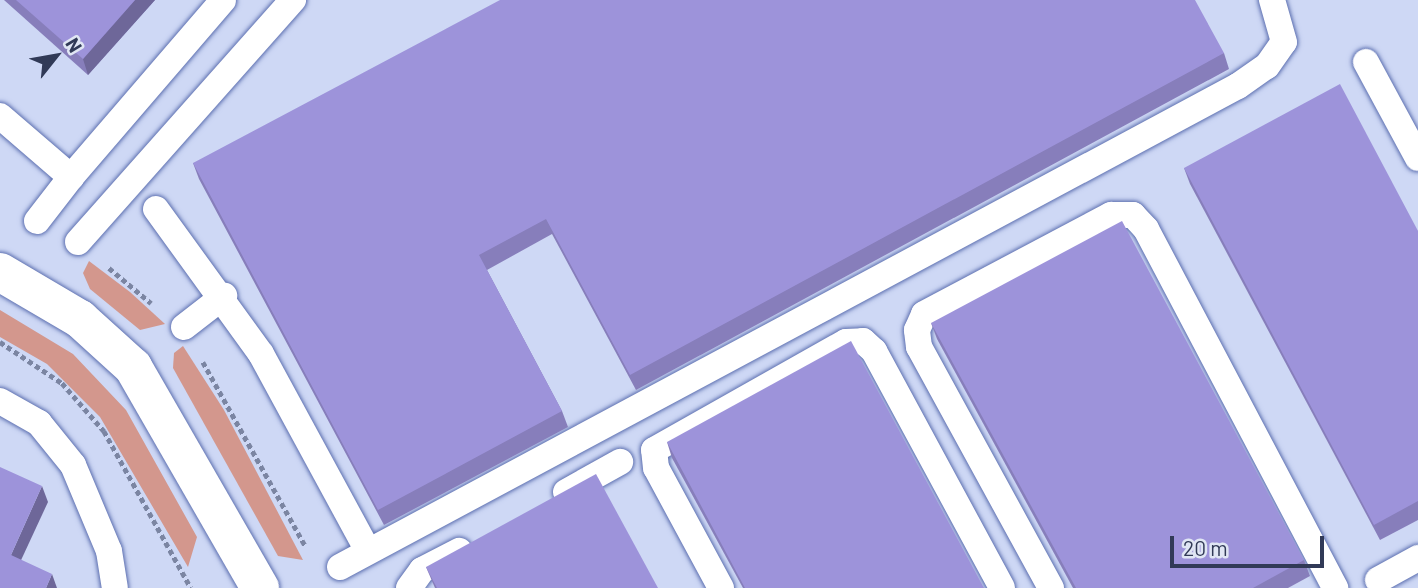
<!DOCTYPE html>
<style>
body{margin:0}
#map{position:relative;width:1418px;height:588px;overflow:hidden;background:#ced8f5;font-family:Barlow,sans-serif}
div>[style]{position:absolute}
.green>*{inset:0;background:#d3978d}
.path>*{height:4.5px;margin-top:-2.25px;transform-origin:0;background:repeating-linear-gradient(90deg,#7b85a2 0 5px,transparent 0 8.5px)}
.roads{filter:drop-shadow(0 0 2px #5c6fb0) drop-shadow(0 0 2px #5c6fb0)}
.service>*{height:26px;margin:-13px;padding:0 13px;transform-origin:13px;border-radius:13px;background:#fff}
.minor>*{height:38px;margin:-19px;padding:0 19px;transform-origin:19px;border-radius:19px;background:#fff}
.wall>*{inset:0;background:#877ebb}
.shaded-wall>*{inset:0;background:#6e6799}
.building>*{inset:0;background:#9d93da}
span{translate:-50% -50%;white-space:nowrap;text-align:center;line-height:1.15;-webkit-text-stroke:5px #e0e6f4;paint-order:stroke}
.north{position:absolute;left:21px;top:21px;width:70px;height:70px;-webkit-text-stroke:5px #e0e6f4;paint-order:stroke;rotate:59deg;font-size:19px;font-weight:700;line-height:28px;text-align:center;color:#313a57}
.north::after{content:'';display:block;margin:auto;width:24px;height:32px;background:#313a57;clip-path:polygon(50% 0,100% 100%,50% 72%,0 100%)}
.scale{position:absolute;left:1170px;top:536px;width:154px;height:32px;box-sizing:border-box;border:4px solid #313a57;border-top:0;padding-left:9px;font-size:21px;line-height:24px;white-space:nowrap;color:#313a57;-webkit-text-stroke:5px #e0e6f4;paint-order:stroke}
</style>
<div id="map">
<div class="green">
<i style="clip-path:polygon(89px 261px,130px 292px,165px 324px,140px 330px,90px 289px,83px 273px)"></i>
<i style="clip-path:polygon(0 310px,73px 354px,126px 410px,197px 537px,188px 567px,100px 417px,47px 364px,0 337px)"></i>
<i style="clip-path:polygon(183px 346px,224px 410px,303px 560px,278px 556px,173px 368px,174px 353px)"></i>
</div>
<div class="path">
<i style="left:109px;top:268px;width:55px;rotate:39.8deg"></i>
<i style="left:0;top:342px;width:74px;rotate:33.5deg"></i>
<i style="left:62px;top:383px;width:64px;rotate:48.8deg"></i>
<i style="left:104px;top:431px;width:179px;rotate:61deg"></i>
<i style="left:203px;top:362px;width:212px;rotate:60.9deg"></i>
</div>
<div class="roads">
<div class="service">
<i style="left:1366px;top:62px;width:109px;rotate:61.6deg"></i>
<i style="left:0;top:116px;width:94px;rotate:40.7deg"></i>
<i style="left:71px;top:177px;width:233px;rotate:-49.3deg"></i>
<i style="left:156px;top:209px;width:179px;rotate:54.1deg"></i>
<i style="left:261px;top:354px;width:224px;rotate:61.5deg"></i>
<i style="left:37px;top:221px;width:56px;rotate:-52.3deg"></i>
<i style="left:78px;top:242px;width:324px;rotate:-48.4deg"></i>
<i style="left:184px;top:327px;width:51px;rotate:-37.8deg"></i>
<i style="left:0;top:401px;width:45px;rotate:29.4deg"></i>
<i style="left:39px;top:423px;width:54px;rotate:51deg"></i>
<i style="left:73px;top:465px;width:93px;rotate:67.3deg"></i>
<i style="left:109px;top:551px;width:37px;rotate:81deg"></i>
<i style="left:566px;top:492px;width:62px;rotate:-29.1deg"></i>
<i style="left:340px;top:567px;width:1019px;rotate:-28.18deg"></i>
<i style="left:1238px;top:86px;width:35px;rotate:-35deg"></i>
<i style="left:1267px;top:66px;width:29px;rotate:-55deg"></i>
<i style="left:1284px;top:42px;width:44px;rotate:-105.9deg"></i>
<i style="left:1378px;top:580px;width:46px;rotate:-28.8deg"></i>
<i style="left:409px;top:588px;width:22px;rotate:-54deg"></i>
<i style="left:422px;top:570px;width:42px;rotate:-27.2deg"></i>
<i style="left:721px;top:588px;width:136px;rotate:-118.4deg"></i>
<i style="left:656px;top:468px;width:18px;rotate:-96deg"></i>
<i style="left:654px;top:450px;width:220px;rotate:-29.4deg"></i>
<i style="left:846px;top:342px;width:17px;rotate:-3deg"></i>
<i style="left:863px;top:341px;width:15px;rotate:42deg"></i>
<i style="left:874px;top:351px;width:269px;rotate:61.6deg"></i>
<i style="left:1051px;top:588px;width:275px;rotate:-118.7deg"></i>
<i style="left:919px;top:347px;width:17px;rotate:-97deg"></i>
<i style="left:917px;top:330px;width:17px;rotate:-66deg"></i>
<i style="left:924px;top:314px;width:212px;rotate:-27.9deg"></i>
<i style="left:1111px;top:215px;width:22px"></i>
<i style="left:1133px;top:215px;width:19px;rotate:47deg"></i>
<i style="left:1146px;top:229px;width:406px;rotate:62.2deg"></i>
</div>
<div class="minor">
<i style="left:0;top:272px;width:93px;rotate:30.4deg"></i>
<i style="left:80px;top:319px;width:72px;rotate:42.2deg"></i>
<i style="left:133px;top:367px;width:255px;rotate:60.1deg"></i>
</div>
</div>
<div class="wall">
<i style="clip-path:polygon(4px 0,155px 0,88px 75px)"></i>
<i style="clip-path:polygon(1224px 53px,1229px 69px,636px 390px,552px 234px,487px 270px,562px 411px,568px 427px,384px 525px,199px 179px,193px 163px)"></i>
<i style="clip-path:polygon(1184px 168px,1418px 231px,1418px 520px,1380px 540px,1190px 184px)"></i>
<i style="clip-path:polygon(931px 323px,1304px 560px,1310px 576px,1288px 588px,1073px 588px,937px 339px)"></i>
<i style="clip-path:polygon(667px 442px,984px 588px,743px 588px,672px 458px)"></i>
<i style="clip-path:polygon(426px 567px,658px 588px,435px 588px)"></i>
</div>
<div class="shaded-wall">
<i style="clip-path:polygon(135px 0,155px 0,88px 75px,83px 59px)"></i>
<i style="clip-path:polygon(42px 486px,48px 502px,16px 571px,11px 555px)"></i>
<i style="clip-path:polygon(52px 574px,57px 588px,46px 588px)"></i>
</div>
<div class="building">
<i style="clip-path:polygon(16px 0,135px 0,83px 59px)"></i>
<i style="clip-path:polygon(500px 0,1195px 0,1224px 53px,630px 375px,546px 219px,479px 255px,562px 411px,378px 510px,193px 163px)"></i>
<i style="clip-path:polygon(1340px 84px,1418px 231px,1418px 501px,1374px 525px,1184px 168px)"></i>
<i style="clip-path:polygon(1122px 221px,1304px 560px,1253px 588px,1076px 588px,931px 323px)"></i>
<i style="clip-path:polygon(851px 341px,984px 588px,745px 588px,667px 442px)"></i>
<i style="clip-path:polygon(0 467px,42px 486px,11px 555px,52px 574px,46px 588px,0 588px)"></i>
<i style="clip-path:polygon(596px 474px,658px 588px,437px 588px,426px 567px)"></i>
</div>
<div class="north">N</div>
<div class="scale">20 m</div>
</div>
